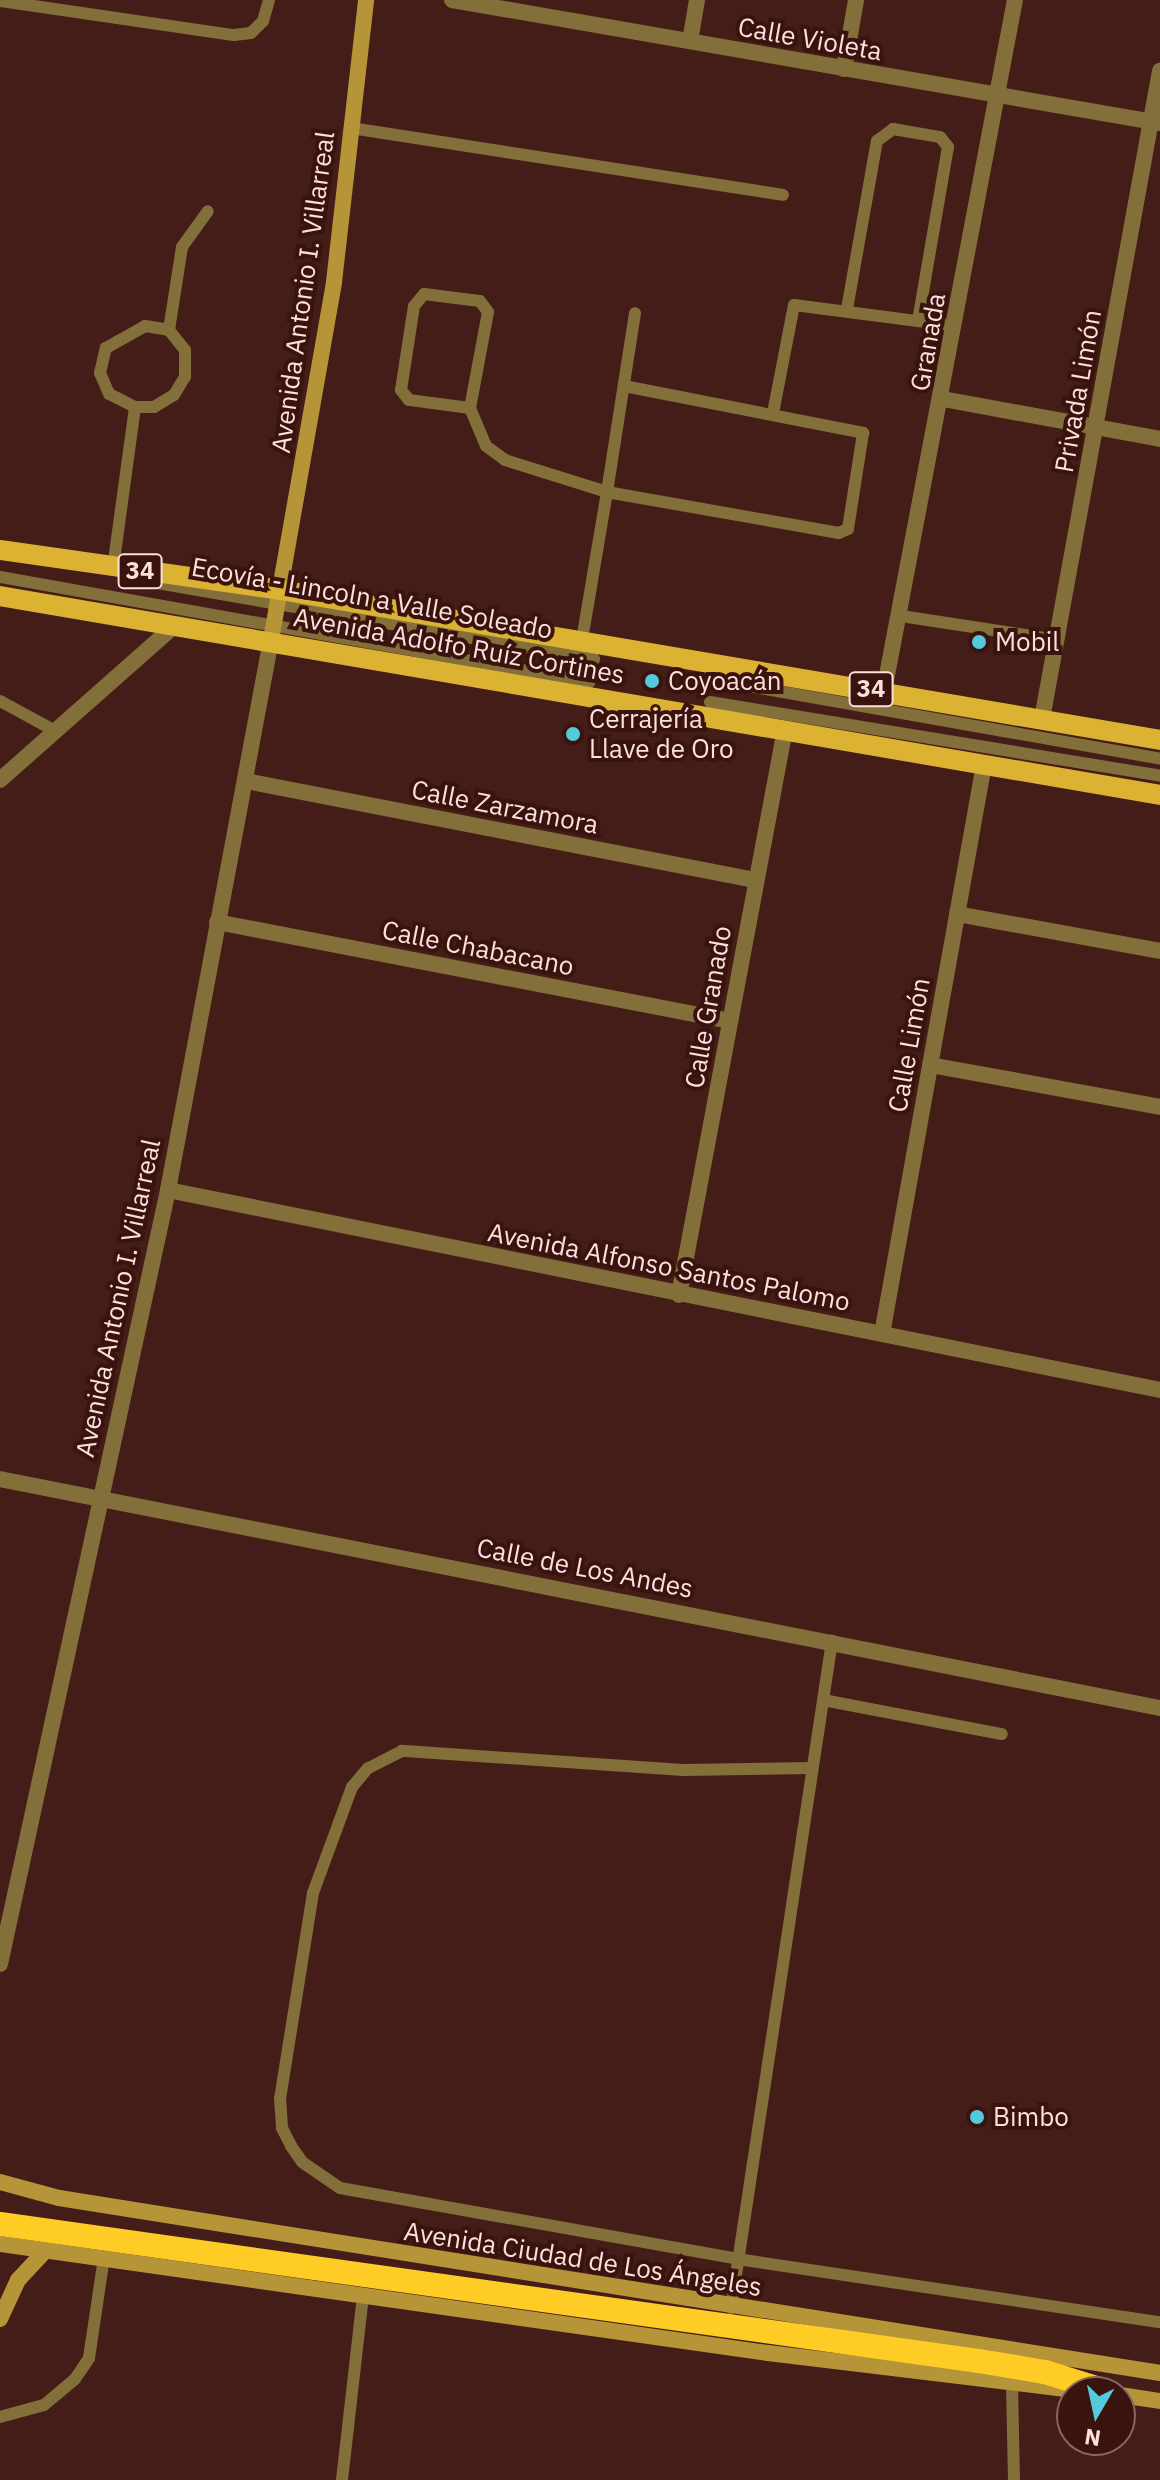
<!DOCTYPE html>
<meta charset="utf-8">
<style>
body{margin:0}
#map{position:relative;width:1160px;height:2480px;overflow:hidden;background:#451d18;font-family:"IBM Plex Sans",sans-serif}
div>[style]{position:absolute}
.lane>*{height:12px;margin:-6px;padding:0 6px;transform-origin:6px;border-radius:6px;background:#836f39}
.street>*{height:16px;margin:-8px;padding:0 8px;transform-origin:8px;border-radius:8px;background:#836f39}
.secondary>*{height:16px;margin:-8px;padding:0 8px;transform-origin:8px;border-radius:8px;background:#b59538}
.primary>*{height:20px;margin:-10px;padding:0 10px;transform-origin:10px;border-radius:10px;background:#dbb232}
.highway>*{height:24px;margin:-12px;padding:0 12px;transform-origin:12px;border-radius:12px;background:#ffcc25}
.dots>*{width:22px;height:22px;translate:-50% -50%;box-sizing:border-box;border:4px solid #3a130e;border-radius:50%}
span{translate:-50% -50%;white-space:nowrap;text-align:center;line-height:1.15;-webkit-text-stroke:8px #3a130e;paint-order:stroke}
.shield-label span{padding:2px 6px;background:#3a130e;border:2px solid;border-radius:6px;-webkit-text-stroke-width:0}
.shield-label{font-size:24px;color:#fbe0db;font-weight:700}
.street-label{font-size:26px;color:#fbe0db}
.poi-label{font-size:26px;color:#fbe0db}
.left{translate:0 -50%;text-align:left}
.north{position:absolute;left:1056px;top:2376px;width:80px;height:80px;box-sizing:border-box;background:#3a130e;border:2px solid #876560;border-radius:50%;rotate:189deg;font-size:22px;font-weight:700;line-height:32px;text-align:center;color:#fbe0db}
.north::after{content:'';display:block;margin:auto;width:28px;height:36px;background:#54cadd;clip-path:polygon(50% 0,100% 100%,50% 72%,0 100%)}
</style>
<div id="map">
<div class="lane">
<i style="left:0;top:1px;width:236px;rotate:8.3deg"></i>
<i style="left:234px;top:35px;width:17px;rotate:-7deg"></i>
<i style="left:251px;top:33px;width:17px;rotate:-45deg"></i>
<i style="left:263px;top:21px;width:22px;rotate:-74deg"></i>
<i style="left:351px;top:128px;width:437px;rotate:8.8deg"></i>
<i style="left:847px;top:309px;width:171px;rotate:-79.9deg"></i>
<i style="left:877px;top:141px;width:20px;rotate:-37deg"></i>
<i style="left:893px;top:129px;width:48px;rotate:9.7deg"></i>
<i style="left:940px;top:137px;width:13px;rotate:51deg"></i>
<i style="left:948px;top:147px;width:176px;rotate:99.8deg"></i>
<i style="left:624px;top:386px;width:244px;rotate:11.1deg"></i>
<i style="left:863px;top:433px;width:97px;rotate:98.9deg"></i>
<i style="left:848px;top:529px;width:10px;rotate:156deg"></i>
<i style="left:839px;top:533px;width:236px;rotate:-170deg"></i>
<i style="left:607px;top:492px;width:181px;rotate:-81.1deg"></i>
<i style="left:135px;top:407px;width:29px;rotate:-153deg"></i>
<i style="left:109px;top:394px;width:23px;rotate:-113deg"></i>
<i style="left:100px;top:373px;width:26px;rotate:-77deg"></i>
<i style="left:106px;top:348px;width:45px;rotate:-29.4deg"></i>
<i style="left:145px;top:326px;width:24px;rotate:9deg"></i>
<i style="left:470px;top:408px;width:62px;rotate:-172.5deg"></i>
<i style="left:409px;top:400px;width:13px;rotate:-129deg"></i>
<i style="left:401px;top:390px;width:85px;rotate:-81.2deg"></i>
<i style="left:414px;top:306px;width:16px;rotate:-50deg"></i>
<i style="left:424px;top:294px;width:56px;rotate:7.1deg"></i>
<i style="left:480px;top:301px;width:14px;rotate:54deg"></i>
<i style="left:488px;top:312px;width:98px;rotate:100.6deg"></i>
<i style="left:470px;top:408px;width:41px;rotate:67.2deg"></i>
<i style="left:486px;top:446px;width:24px;rotate:36deg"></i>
<i style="left:505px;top:460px;width:107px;rotate:17.4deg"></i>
<i style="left:607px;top:492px;width:150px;rotate:99.6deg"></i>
<i style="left:773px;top:413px;width:110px;rotate:-79deg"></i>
<i style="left:794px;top:305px;width:162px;rotate:7.4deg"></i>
<i style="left:113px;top:568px;width:162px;rotate:-82.2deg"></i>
<i style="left:135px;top:407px;width:19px"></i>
<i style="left:154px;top:407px;width:23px;rotate:-31deg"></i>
<i style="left:174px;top:395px;width:21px;rotate:-59deg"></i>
<i style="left:185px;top:377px;width:27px;rotate:-90deg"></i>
<i style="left:185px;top:350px;width:26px;rotate:-129deg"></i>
<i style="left:169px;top:330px;width:84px;rotate:-81.1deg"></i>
<i style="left:182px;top:247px;width:44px;rotate:-54.2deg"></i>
<i style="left:0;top:577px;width:599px;rotate:10.09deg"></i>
<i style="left:140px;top:580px;width:461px;rotate:9.9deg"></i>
<i style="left:901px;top:616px;width:158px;rotate:8.7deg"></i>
<i style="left:714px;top:680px;width:453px;rotate:10deg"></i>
<i style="left:0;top:701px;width:65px;rotate:28.5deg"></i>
<i style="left:710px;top:702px;width:456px;rotate:9.3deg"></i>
<i style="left:823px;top:1700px;width:182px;rotate:10.8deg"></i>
<i style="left:812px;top:1768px;width:129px;rotate:179.1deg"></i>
<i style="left:683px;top:1770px;width:282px;rotate:-176.1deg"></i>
<i style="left:402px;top:1751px;width:38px;rotate:153deg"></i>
<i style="left:368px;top:1768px;width:25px;rotate:130deg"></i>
<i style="left:352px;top:1787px;width:113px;rotate:110.2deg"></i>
<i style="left:313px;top:1893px;width:208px;rotate:99.1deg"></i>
<i style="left:280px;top:2098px;width:30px;rotate:86deg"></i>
<i style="left:282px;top:2128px;width:20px;rotate:63deg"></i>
<i style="left:291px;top:2146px;width:19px;rotate:55deg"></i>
<i style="left:302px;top:2162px;width:46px;rotate:34.4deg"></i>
<i style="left:340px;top:2188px;width:403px;rotate:10.1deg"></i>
<i style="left:737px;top:2259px;width:428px;rotate:8.5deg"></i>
<i style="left:731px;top:2308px;width:675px;rotate:-81.39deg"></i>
<i style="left:1012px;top:2385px;width:95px;rotate:88.8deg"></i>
<i style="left:0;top:2417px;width:46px;rotate:-15.3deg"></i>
<i style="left:44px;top:2405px;width:40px;rotate:-40deg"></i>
<i style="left:75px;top:2379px;width:25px;rotate:-56deg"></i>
<i style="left:89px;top:2358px;width:101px;rotate:-81.5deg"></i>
<i style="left:342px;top:2480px;width:184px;rotate:-83.5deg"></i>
</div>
<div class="street">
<i style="left:452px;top:0;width:719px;rotate:9.86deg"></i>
<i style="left:690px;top:41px;width:42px;rotate:-80.3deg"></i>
<i style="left:844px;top:69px;width:70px;rotate:-80.1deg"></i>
<i style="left:943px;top:399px;width:221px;rotate:10.4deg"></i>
<i style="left:884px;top:691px;width:703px;rotate:-79.27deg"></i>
<i style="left:1042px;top:719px;width:659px;rotate:-79.68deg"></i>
<i style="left:0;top:780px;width:234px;rotate:-41.5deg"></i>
<i style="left:246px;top:781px;width:519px;rotate:11.01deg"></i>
<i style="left:957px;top:914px;width:206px;rotate:10.3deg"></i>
<i style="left:217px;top:922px;width:522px;rotate:10.92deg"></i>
<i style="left:930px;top:1065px;width:234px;rotate:10.3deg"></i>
<i style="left:168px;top:1190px;width:1012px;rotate:11.4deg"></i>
<i style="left:679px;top:1295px;width:576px;rotate:-79.39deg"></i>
<i style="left:882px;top:1334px;width:579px;rotate:-79.85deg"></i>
<i style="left:0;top:1479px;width:1182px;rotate:11.17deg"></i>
<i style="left:0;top:1964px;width:792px;rotate:-77.75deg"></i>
<i style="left:168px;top:1190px;width:560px;rotate:-79.39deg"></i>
</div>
<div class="secondary">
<i style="left:271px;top:640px;width:364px;rotate:-80deg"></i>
<i style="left:334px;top:282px;width:284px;rotate:-83.5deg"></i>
<i style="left:0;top:2182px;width:61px;rotate:15.2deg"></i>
<i style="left:59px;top:2198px;width:1115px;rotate:9.03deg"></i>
<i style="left:0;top:2244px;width:776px;rotate:8.08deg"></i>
<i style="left:768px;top:2353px;width:314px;rotate:6.9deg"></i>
<i style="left:0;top:2319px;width:43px;rotate:-65.2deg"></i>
<i style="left:18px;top:2280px;width:40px;rotate:-47deg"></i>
<i style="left:1120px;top:2395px;width:40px;rotate:8.5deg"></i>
</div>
<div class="primary">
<i style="left:0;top:550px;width:283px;rotate:8.1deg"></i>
<i style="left:280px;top:590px;width:893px;rotate:9.67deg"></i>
<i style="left:0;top:596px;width:1177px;rotate:9.73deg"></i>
</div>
<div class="highway">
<i style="left:0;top:2224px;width:989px;rotate:7.97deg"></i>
<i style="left:979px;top:2361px;width:67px;rotate:9.5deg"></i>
<i style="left:1045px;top:2372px;width:67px;rotate:17.4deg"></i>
</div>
<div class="dots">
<i style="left:979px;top:642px;background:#54cadd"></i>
<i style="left:652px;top:681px;background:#54cadd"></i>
<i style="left:573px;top:734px;background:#54cadd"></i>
<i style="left:977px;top:2117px;background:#54cadd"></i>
</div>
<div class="shield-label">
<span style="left:140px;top:571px">34</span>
<span style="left:871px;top:689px">34</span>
</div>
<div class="street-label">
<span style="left:810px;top:39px;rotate:10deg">Calle Violeta</span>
<span style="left:303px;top:292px;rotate:-82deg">Avenida Antonio I. Villarreal</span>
<span style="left:928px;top:342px;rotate:-80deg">Granada</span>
<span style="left:1078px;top:391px;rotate:-80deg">Privada Limón</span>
<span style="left:372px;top:598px;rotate:10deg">Ecovía - Lincoln a Valle Soleado</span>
<span style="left:459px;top:646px;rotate:10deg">Avenida Adolfo Ruíz Cortines</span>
<span style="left:505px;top:807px;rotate:11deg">Calle Zarzamora</span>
<span style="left:478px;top:948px;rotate:11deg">Calle Chabacano</span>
<span style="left:708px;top:1007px;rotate:-80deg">Calle Granado</span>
<span style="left:909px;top:1045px;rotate:-80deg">Calle Limón</span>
<span style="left:669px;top:1267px;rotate:11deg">Avenida Alfonso Santos Palomo</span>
<span style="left:118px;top:1298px;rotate:-78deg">Avenida Antonio I. Villarreal</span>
<span style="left:585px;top:1568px;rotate:11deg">Calle de Los Andes</span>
<span style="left:583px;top:2259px;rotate:9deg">Avenida Ciudad de Los Ángeles</span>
</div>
<div class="poi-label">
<span class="left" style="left:995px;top:642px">Mobil</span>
<span class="left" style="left:668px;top:681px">Coyoacán</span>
<span class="left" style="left:589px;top:734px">Cerrajería<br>Llave de Oro</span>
<span class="left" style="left:993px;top:2117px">Bimbo</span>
</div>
<div class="north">N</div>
</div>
